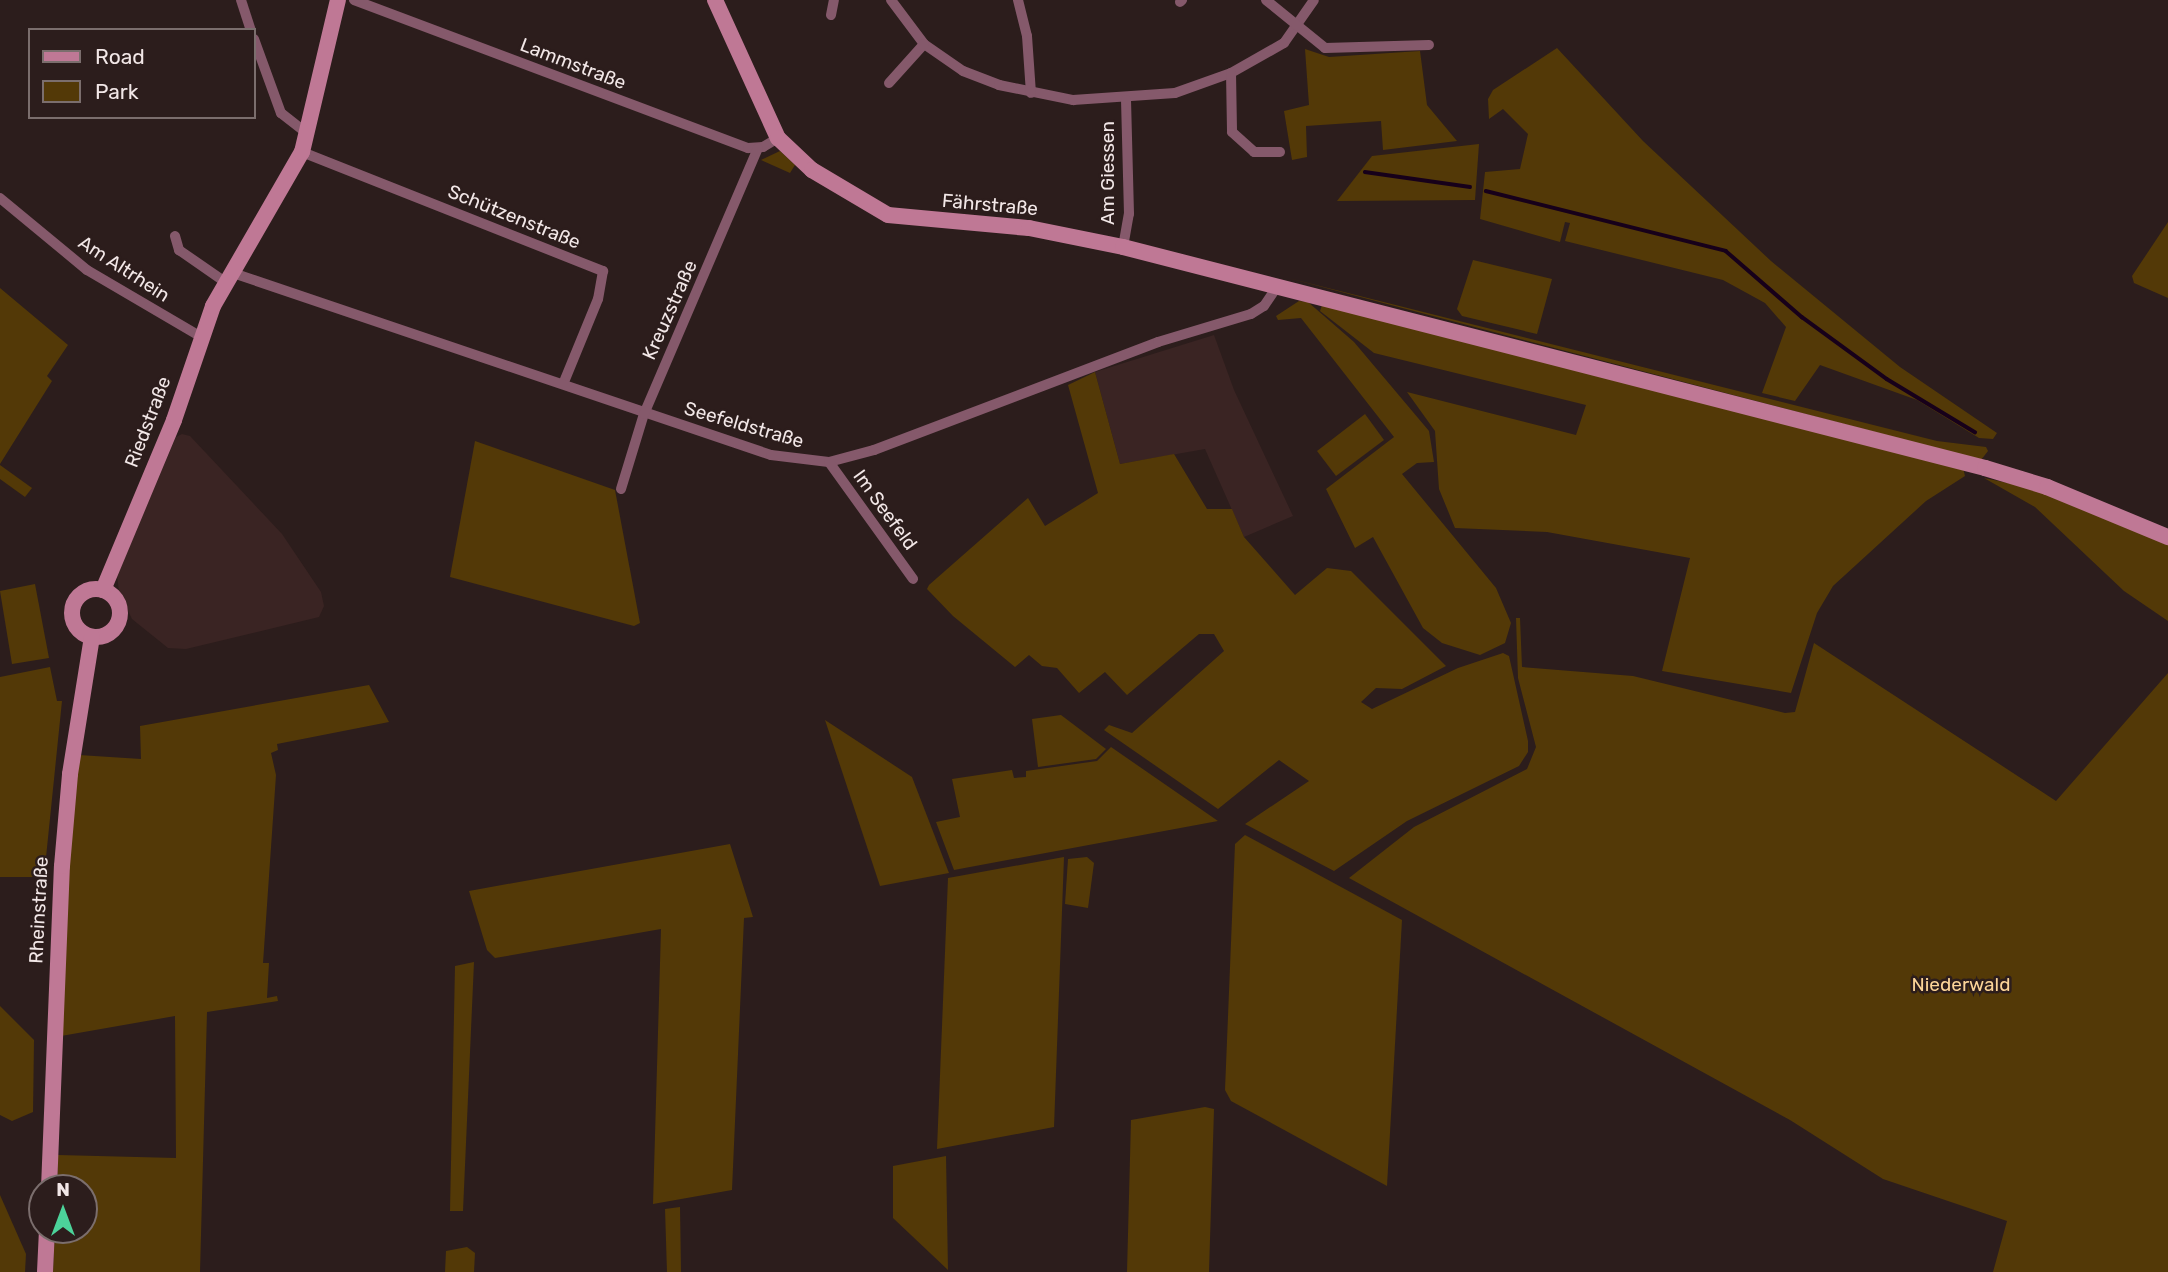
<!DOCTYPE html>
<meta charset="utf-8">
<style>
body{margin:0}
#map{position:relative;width:2168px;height:1272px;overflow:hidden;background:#2c1d1c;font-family:Rubik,sans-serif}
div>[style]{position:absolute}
.built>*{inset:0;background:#3a2423}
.green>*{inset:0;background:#533907}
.stream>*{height:3.5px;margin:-1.75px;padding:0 1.75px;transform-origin:1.75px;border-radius:1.75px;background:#17001a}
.minor>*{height:10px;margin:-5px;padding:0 5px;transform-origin:5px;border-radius:5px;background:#85596b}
.secondary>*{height:16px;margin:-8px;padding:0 8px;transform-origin:8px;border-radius:8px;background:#bf7895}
.secondary>.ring{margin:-8px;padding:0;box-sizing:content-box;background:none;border:16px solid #bf7895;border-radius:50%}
span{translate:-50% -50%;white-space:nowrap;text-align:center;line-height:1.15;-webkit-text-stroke:5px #2c1d1c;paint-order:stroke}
.street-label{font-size:19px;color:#f2e7e7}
.park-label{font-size:19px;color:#fcd498}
.legend{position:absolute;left:28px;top:28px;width:228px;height:91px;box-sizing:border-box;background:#2c1d1c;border:2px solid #7b6e6d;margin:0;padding:9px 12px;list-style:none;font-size:21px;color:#f2e7e7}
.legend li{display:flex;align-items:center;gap:14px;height:35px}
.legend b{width:35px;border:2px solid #7b6e6d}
.north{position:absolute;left:28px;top:1174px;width:70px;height:70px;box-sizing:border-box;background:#2c1d1c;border:2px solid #7b6e6d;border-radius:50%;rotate:0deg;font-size:19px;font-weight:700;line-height:28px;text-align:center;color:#f2e7e7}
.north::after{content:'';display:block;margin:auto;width:24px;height:32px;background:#4cd39a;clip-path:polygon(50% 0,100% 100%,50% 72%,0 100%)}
</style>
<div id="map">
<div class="built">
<i style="clip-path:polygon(1214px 335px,1234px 390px,1293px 516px,1244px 537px,1205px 449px,1120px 464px,1095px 372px)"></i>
<i style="clip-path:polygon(182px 434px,190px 436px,282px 534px,321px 592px,324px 606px,319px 617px,186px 649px,168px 648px,132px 619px,119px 592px,117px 575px,176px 437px)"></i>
</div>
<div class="green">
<i style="clip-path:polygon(1557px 48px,1643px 141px,1771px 261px,1900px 367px,1997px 433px,1993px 439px,1979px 438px,1917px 400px,1820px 365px,1795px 401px,1762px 393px,1786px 327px,1765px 303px,1723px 280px,1565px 241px,1570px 223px,1565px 222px,1560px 242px,1480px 219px,1485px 172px,1520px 169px,1528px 134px,1503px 109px,1489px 119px,1488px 99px,1493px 90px)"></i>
<i style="clip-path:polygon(1305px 49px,1329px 57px,1420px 51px,1427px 105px,1457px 141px,1383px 150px,1381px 121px,1306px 126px,1307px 157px,1292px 160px,1284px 111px,1309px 105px)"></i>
<i style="clip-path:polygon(1479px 144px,1475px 200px,1337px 201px,1372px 156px)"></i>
<i style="clip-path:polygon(780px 151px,795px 165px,790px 173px,761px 160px)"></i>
<i style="clip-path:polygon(2168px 222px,2168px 298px,2134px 283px,2132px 276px)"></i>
<i style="clip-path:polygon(1473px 260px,1552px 279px,1537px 334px,1462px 316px,1457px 309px)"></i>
<i style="clip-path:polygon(1288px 278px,1937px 441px,1986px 447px,1988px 451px,1981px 460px)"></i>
<i style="clip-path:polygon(0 288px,68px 345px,47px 376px,52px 381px,0 464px)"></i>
<i style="clip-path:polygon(1299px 301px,1308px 302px,1354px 342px,1429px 431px,1434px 462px,1417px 463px,1402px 474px,1496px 588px,1511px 623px,1505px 643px,1480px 655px,1442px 643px,1423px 628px,1373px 537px,1355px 548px,1326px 489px,1394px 437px,1301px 318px,1278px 320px,1276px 316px)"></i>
<i style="clip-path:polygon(1322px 305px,1963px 468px,1965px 476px,1926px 501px,1833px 586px,1817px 613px,1791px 693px,1662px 671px,1690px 558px,1547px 532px,1455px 528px,1439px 489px,1435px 431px,1407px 392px,1576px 435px,1586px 405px,1374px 353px,1320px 311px)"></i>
<i style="clip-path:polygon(1095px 372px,1120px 464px,1174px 454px,1207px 509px,1232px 509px,1244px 537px,1295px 595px,1327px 568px,1351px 571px,1446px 666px,1402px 689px,1376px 688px,1361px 702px,1372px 709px,1458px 668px,1503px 653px,1509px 656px,1528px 741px,1528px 752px,1519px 766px,1407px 821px,1334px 871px,1245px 824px,1309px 781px,1279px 760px,1218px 809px,1104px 730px,1109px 725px,1132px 733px,1224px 651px,1214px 634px,1199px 634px,1127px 695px,1105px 672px,1079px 693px,1057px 668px,1042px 666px,1029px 655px,1015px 667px,953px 616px,927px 589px,929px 585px,1028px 498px,1045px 526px,1098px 493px,1068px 385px)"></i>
<i style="clip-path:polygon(1365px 414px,1384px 440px,1336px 476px,1317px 451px)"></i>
<i style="clip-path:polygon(475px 441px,615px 490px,640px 623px,634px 626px,450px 577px)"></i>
<i style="clip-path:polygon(0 465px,32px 488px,25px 497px,0 479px)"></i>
<i style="clip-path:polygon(1984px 478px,2036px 489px,2168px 545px,2168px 621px,2124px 591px,2035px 507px)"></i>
<i style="clip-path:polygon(35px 584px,49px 658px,12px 664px,0 591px)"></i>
<i style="clip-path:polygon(1516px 618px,1520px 618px,1522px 667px,1633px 676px,1785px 713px,1795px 712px,1814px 643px,2056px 801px,2168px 673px,2168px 1272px,1993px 1272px,2007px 1221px,1883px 1179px,1790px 1120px,1349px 878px,1414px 827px,1527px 769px,1536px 747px,1518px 678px)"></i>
<i style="clip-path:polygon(50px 667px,57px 701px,62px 701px,44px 877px,0 877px,0 677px)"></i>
<i style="clip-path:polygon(369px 685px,389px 722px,277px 744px,278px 750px,271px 753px,276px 775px,263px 963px,269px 963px,267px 998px,277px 996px,278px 1001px,207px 1012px,200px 1272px,53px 1272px,55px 1230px,84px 1230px,84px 1188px,57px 1188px,58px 1155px,176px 1158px,175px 1016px,61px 1036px,65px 884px,79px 755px,141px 759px,140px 726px)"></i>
<i style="clip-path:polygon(1061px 715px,1106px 749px,1096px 759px,1038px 767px,1032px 719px)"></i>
<i style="clip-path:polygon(825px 720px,912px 777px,949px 873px,880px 886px)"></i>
<i style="clip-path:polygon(1111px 747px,1218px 821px,954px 870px,936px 822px,960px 817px,952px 779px,1012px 770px,1014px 778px,1026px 777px,1026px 771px,1097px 761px)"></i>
<i style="clip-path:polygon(1245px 835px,1402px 920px,1387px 1186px,1231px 1101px,1225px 1090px,1235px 844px)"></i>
<i style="clip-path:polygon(730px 844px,753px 917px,744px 918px,732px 1190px,653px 1204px,661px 929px,495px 958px,487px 950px,469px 891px)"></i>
<i style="clip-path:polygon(1064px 857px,1054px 1127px,937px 1149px,948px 878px)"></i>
<i style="clip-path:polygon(1087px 857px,1094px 863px,1088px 908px,1065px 904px,1068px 859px)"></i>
<i style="clip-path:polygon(474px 962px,463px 1211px,450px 1211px,455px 966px)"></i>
<i style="clip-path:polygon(0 1006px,34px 1040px,33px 1112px,12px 1121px,0 1115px)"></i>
<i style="clip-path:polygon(1205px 1107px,1214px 1109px,1209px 1272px,1127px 1272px,1131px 1120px)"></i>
<i style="clip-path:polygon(946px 1156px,948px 1270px,893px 1218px,893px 1166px)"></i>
<i style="clip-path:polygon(0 1195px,26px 1254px,25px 1272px,0 1272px)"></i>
<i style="clip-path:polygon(680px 1207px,681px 1272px,667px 1272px,665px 1209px)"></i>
<i style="clip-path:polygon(467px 1247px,475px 1253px,474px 1272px,445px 1272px,446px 1251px)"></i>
</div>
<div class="stream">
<i style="left:1365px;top:172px;width:106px;rotate:8.1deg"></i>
<i style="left:1486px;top:191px;width:247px;rotate:14deg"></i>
<i style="left:1726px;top:251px;width:101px;rotate:41deg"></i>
<i style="left:1802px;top:317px;width:105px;rotate:36.1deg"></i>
<i style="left:1887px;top:379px;width:103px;rotate:31.1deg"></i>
</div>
<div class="minor">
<i style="left:241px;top:0;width:32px;rotate:72deg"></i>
<i style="left:354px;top:0;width:421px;rotate:20.6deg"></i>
<i style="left:748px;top:148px;width:15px;rotate:-4deg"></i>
<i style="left:763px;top:147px;width:17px;rotate:-31deg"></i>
<i style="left:891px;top:0;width:55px;rotate:53.1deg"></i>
<i style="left:924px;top:44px;width:47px;rotate:34.7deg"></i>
<i style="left:963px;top:71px;width:39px;rotate:21deg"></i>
<i style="left:999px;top:85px;width:76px;rotate:11.5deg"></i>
<i style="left:1073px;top:100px;width:102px;rotate:-3.9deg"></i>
<i style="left:1175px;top:93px;width:59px;rotate:-19.7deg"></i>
<i style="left:1231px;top:73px;width:61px;rotate:-29.5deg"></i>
<i style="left:1284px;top:43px;width:52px;rotate:-55.1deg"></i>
<i style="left:1018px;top:0;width:37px;rotate:76deg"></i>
<i style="left:1027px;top:36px;width:57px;rotate:86deg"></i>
<i style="left:1266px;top:0;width:76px;rotate:39.1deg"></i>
<i style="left:1325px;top:48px;width:104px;rotate:-1.7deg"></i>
<i style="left:1180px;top:2px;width:3px;rotate:-45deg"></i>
<i style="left:831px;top:15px;width:15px;rotate:-79deg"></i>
<i style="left:254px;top:39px;width:79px;rotate:70deg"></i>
<i style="left:281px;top:113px;width:33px;rotate:38deg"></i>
<i style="left:1231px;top:73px;width:59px;rotate:89deg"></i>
<i style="left:1232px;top:132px;width:30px;rotate:42deg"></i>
<i style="left:1254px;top:152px;width:26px"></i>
<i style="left:889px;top:83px;width:52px;rotate:-48.1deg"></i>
<i style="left:302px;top:152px;width:324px;rotate:21.6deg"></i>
<i style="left:603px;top:271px;width:28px;rotate:100deg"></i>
<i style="left:598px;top:299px;width:90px;rotate:112.3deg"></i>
<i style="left:0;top:198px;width:113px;rotate:39.6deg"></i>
<i style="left:87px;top:270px;width:132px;rotate:30.4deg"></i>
<i style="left:175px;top:236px;width:15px;rotate:74deg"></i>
<i style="left:179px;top:250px;width:56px;rotate:34.8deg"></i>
<i style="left:1123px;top:247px;width:34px;rotate:-80deg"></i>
<i style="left:1129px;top:214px;width:114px;rotate:-91.5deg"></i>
<i style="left:230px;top:272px;width:571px;rotate:18.69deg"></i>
<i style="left:771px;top:455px;width:58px;rotate:6.9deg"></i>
<i style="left:829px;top:462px;width:47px;rotate:-14.9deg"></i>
<i style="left:874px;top:450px;width:304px;rotate:-20.8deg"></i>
<i style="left:1158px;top:342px;width:97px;rotate:-16.8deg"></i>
<i style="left:1251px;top:314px;width:15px;rotate:-32deg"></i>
<i style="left:1264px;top:306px;width:23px;rotate:-56deg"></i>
<i style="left:829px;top:462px;width:144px;rotate:54.3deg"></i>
<i style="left:621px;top:489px;width:78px;rotate:-73deg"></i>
<i style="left:644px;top:414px;width:289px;rotate:-66.8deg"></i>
</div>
<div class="secondary">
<i style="left:715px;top:0;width:152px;rotate:65.5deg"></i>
<i style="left:778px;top:138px;width:47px;rotate:43.3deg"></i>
<i style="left:812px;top:170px;width:88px;rotate:30.6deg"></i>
<i style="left:888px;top:215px;width:142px;rotate:5.3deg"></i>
<i style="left:1029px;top:228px;width:96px;rotate:11.4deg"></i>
<i style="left:1123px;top:247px;width:890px;rotate:14.38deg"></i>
<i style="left:1985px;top:468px;width:65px;rotate:17deg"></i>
<i style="left:2047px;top:487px;width:131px;rotate:22.5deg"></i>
<i class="ring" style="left:72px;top:589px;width:32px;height:32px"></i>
<i style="left:103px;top:590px;width:184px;rotate:-67.3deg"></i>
<i style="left:174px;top:420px;width:120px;rotate:-71.1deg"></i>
<i style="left:213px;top:306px;width:178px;rotate:-60deg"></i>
<i style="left:302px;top:152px;width:156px;rotate:-76.7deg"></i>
<i style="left:49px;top:1188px;width:322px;rotate:-87.7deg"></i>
<i style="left:62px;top:866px;width:92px;rotate:-85deg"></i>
<i style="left:70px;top:774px;width:139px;rotate:-80.9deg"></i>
<i style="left:45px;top:1272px;width:42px;rotate:-87.3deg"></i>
</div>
<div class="street-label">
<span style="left:573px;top:64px;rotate:21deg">Lammstraße</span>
<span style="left:1108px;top:173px;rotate:-90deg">Am Giessen</span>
<span style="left:990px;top:205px;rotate:5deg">Fährstraße</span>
<span style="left:514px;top:217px;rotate:22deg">Schützenstraße</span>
<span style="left:124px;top:269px;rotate:33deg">Am Altrhein</span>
<span style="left:670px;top:310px;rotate:-66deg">Kreuzstraße</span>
<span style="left:148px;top:422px;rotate:-69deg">Riedstraße</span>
<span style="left:744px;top:425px;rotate:16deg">Seefeldstraße</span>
<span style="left:885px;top:510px;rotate:54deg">Im Seefeld</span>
<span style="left:39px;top:910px;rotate:-87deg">Rheinstraße</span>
</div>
<div class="park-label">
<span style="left:1961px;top:985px">Niederwald</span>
</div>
<ul class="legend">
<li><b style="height:9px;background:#bf7895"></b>Road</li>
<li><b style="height:19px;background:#533907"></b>Park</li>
</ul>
<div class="north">N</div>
</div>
